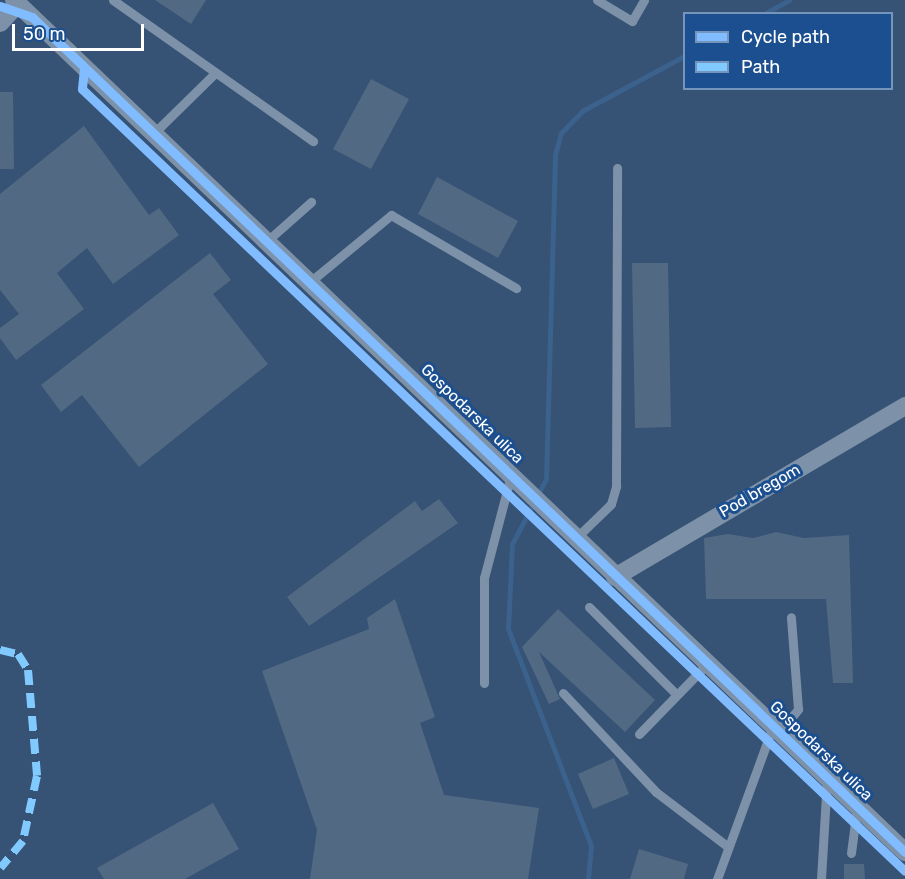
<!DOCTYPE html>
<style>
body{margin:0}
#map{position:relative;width:905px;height:879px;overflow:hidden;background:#365274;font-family:Rubik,sans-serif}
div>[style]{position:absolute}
.stream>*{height:5px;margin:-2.5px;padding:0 2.5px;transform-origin:2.5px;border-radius:2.5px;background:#3b618d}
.building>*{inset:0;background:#526984}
.lane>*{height:9px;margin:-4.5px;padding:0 4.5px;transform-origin:4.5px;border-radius:4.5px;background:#7d92a8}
.street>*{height:18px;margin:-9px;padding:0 9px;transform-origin:9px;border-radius:9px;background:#7d92a8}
.quiet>*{height:8px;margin-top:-4px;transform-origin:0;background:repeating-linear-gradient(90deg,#80caff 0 15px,transparent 0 23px)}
.cycleway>*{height:9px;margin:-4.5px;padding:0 4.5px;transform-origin:4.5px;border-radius:4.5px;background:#80bcff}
span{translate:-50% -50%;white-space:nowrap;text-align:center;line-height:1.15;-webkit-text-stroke:6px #1b4f8f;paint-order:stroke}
.street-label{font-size:16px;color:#fff}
.legend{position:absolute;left:683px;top:12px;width:210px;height:78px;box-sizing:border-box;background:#1b4f8f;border:2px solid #7695bc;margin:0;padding:8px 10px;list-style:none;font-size:18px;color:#fff}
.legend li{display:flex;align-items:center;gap:12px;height:30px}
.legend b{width:30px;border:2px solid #7695bc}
.scale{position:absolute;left:12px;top:24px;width:132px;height:27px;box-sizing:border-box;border:3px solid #fff;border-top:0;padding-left:8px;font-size:18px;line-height:21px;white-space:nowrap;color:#fff;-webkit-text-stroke:4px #1b4f8f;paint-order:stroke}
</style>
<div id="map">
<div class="stream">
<i style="left:764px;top:14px;width:29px;rotate:-29deg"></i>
<i style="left:588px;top:879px;width:33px;rotate:-85deg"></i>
<i style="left:591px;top:846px;width:232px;rotate:-110.9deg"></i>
<i style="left:508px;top:629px;width:85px;rotate:-87.3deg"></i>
<i style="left:512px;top:544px;width:73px;rotate:-62.4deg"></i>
<i style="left:546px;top:479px;width:324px;rotate:-88.4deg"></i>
<i style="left:555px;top:155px;width:23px;rotate:-75deg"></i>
<i style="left:561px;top:133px;width:30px;rotate:-46deg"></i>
<i style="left:582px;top:111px;width:116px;rotate:-28.3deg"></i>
</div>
<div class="building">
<i style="clip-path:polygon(155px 0,206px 0,191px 24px)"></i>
<i style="clip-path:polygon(371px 79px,409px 99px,371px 169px,333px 149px)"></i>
<i style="clip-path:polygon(0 92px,13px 92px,14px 169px,0 169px)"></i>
<i style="clip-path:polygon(84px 126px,149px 215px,159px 208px,179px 235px,113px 284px,87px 248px,57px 273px,84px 309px,16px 360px,0 338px,0 328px,19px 314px,0 290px,0 194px)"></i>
<i style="clip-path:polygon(437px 177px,518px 221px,498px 258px,418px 214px)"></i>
<i style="clip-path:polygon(210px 253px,231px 280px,213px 294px,268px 364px,139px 467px,82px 395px,61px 412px,41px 385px)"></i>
<i style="clip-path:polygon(632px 263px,668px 263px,671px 427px,635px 428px)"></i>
<i style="clip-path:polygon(439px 499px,458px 523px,309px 626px,287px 597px,415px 501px,422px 511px)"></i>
<i style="clip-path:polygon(776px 532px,804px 538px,849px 535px,853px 683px,833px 683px,826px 599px,706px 599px,704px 538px,728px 534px,753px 538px)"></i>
<i style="clip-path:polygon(395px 599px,435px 717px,420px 723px,444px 795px,539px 808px,528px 879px,310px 879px,317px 830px,262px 671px,369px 629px,367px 618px)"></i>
<i style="clip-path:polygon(558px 609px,655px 700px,625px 732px,539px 652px,560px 699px,549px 704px,522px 647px)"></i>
<i style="clip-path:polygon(614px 758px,629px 794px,593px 809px,578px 774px)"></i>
<i style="clip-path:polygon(213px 803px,239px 849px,185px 879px,104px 879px,97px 868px)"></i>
<i style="clip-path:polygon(639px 849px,688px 864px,684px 879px,630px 879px)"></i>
<i style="clip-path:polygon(844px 864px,864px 864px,865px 879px,844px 879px)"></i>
</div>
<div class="lane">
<i style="left:113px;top:0;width:245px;rotate:35.2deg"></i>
<i style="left:597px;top:0;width:41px;rotate:31deg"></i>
<i style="left:632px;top:21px;width:24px;rotate:-60deg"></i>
<i style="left:154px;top:133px;width:86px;rotate:-44.5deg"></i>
<i style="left:267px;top:241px;width:59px;rotate:-41.6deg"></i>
<i style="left:311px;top:281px;width:104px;rotate:-39.5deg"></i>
<i style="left:391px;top:215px;width:145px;rotate:30.3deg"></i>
<i style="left:577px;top:537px;width:47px;rotate:-44.1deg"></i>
<i style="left:611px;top:504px;width:19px;rotate:-74deg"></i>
<i style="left:616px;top:486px;width:318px;rotate:-89.8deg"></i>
<i style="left:589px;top:607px;width:124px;rotate:45deg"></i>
<i style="left:484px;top:683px;width:105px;rotate:-90deg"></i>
<i style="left:484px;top:578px;width:106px;rotate:-75.3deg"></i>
<i style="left:563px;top:693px;width:136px;rotate:46.8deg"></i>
<i style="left:656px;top:792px;width:89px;rotate:37.3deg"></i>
<i style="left:779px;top:732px;width:30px;rotate:-50deg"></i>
<i style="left:798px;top:709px;width:92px;rotate:-94.4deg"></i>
<i style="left:639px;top:734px;width:98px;rotate:-45.8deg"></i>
<i style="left:851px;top:853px;width:46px;rotate:-82.6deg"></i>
<i style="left:717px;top:879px;width:163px;rotate:-69.9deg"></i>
<i style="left:821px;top:879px;width:101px;rotate:-86.6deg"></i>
</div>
<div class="street">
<i style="left:14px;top:0;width:1233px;rotate:43.72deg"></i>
<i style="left:0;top:23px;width:26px;rotate:-47deg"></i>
<i style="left:615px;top:577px;width:337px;rotate:-30.5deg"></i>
</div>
<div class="quiet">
<i style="left:0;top:650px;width:18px;rotate:13deg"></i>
<i style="left:18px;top:654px;width:19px;rotate:58deg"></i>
<i style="left:28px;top:670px;width:106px;rotate:85.1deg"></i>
<i style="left:37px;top:776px;width:66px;rotate:102.2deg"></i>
<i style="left:23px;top:841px;width:35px;rotate:130deg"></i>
</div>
<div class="cycleway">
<i style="left:0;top:6px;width:34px;rotate:19deg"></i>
<i style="left:32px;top:17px;width:1208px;rotate:43.73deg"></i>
<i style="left:84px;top:69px;width:20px;rotate:96deg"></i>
<i style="left:82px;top:89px;width:1135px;rotate:43.54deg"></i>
</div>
<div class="street-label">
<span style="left:472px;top:414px;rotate:44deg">Gospodarska ulica</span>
<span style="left:760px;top:491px;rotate:-30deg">Pod bregom</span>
<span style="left:821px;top:751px;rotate:44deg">Gospodarska ulica</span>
</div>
<ul class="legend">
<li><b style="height:8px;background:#80bcff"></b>Cycle path</li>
<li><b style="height:8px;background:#80caff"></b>Path</li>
</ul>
<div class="scale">50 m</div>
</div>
